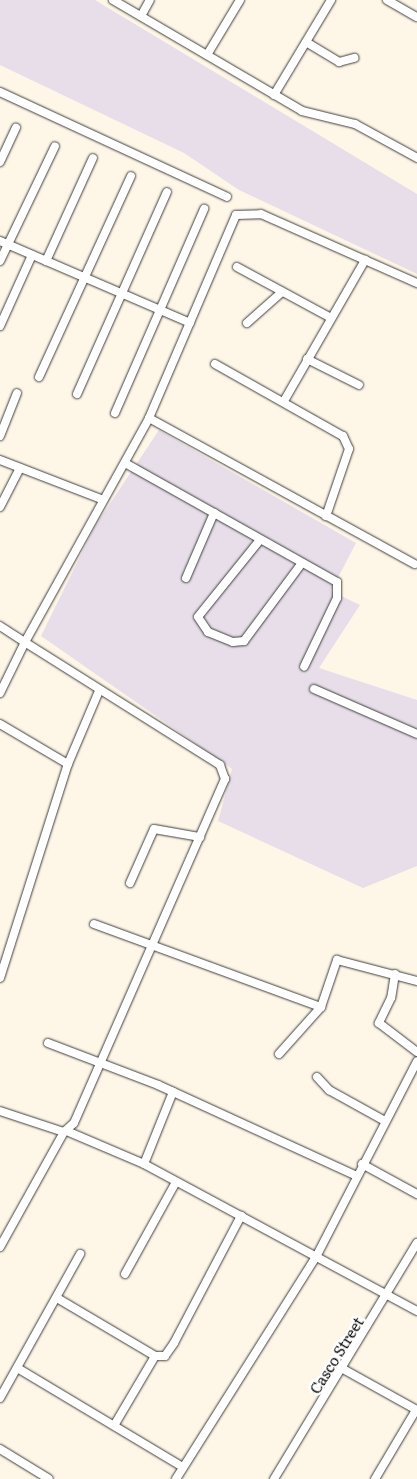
<!DOCTYPE html>
<style>
body{margin:0}
#map{position:relative;width:417px;height:1479px;overflow:hidden;background:#fef7e7;font-family:Literata,serif}
div>[style]{position:absolute}
.industrial>*{inset:0;background:#e7dee9}
.roads{filter:drop-shadow(0 0 1px #3d3d3d) drop-shadow(0 0 1px #3d3d3d)}
.minor>*{height:8px;margin:-4px;padding:0 4px;transform-origin:4px;border-radius:4px;background:#fff}
span{translate:-50% -50%;white-space:nowrap;text-align:center;line-height:1.15;-webkit-text-stroke:5px #fff;paint-order:stroke}
.street-label{font-size:15px;color:#0a0a0a}
</style>
<div id="map">
<div class="industrial">
<i style="clip-path:polygon(0 0,95px 0,417px 194px,417px 274px,239px 190px,184px 153px,0 65px)"></i>
<i style="clip-path:polygon(159px 430px,356px 543px,331px 591px,360px 605px,319px 668px,417px 700px,417px 866px,363px 888px,218px 821px,232px 769px,41px 636px,95px 526px)"></i>
</div>
<div class="roads">
<div class="minor">
<i style="left:113px;top:0;width:219px;rotate:30.4deg"></i>
<i style="left:302px;top:111px;width:55px;rotate:13.8deg"></i>
<i style="left:355px;top:124px;width:71px;rotate:28.7deg"></i>
<i style="left:387px;top:0;width:34px;rotate:30deg"></i>
<i style="left:141px;top:16px;width:18px;rotate:-61deg"></i>
<i style="left:306px;top:42px;width:39px;rotate:31deg"></i>
<i style="left:339px;top:62px;width:16px;rotate:-15deg"></i>
<i style="left:207px;top:55px;width:64px;rotate:-59deg"></i>
<i style="left:0;top:92px;width:250px;rotate:24.8deg"></i>
<i style="left:274px;top:95px;width:111px;rotate:-59deg"></i>
<i style="left:0;top:162px;width:38px;rotate:-65deg"></i>
<i style="left:0;top:241px;width:207px;rotate:23.3deg"></i>
<i style="left:0;top:261px;width:127px;rotate:-64.4deg"></i>
<i style="left:46px;top:261px;width:113px;rotate:-65.5deg"></i>
<i style="left:237px;top:267px;width:105px;rotate:28.5deg"></i>
<i style="left:247px;top:323px;width:47px;rotate:-41.5deg"></i>
<i style="left:0;top:326px;width:78px;rotate:-65.7deg"></i>
<i style="left:307px;top:359px;width:58px;rotate:26.6deg"></i>
<i style="left:215px;top:364px;width:147px;rotate:29.4deg"></i>
<i style="left:343px;top:436px;width:14px;rotate:65deg"></i>
<i style="left:349px;top:449px;width:71px;rotate:108.9deg"></i>
<i style="left:39px;top:377px;width:221px;rotate:-65.4deg"></i>
<i style="left:77px;top:394px;width:221px;rotate:-66deg"></i>
<i style="left:284px;top:401px;width:163px;rotate:-60.1deg"></i>
<i style="left:115px;top:413px;width:223px;rotate:-66.4deg"></i>
<i style="left:149px;top:418px;width:303px;rotate:28.8deg"></i>
<i style="left:0;top:436px;width:46px;rotate:-68.4deg"></i>
<i style="left:0;top:460px;width:108px;rotate:21.1deg"></i>
<i style="left:125px;top:463px;width:243px;rotate:29.3deg"></i>
<i style="left:337px;top:582px;width:16px;rotate:90deg"></i>
<i style="left:337px;top:598px;width:76px;rotate:115.6deg"></i>
<i style="left:0;top:507px;width:44px;rotate:-62.9deg"></i>
<i style="left:259px;top:541px;width:97px;rotate:128.8deg"></i>
<i style="left:198px;top:617px;width:18px;rotate:56deg"></i>
<i style="left:208px;top:632px;width:27px;rotate:22deg"></i>
<i style="left:233px;top:642px;width:11px;rotate:-5deg"></i>
<i style="left:244px;top:641px;width:97px;rotate:-53.4deg"></i>
<i style="left:186px;top:578px;width:71px;rotate:-66.7deg"></i>
<i style="left:0;top:626px;width:30px;rotate:33deg"></i>
<i style="left:25px;top:642px;width:57px;rotate:116.1deg"></i>
<i style="left:314px;top:689px;width:112px;rotate:23.6deg"></i>
<i style="left:0;top:724px;width:79px;rotate:30.5deg"></i>
<i style="left:130px;top:883px;width:59px;rotate:-66deg"></i>
<i style="left:154px;top:829px;width:47px;rotate:9.9deg"></i>
<i style="left:94px;top:924px;width:242px;rotate:20.1deg"></i>
<i style="left:395px;top:974px;width:24px;rotate:99deg"></i>
<i style="left:391px;top:998px;width:28px;rotate:116deg"></i>
<i style="left:379px;top:1023px;width:48px;rotate:37.3deg"></i>
<i style="left:0;top:978px;width:225px;rotate:-72.4deg"></i>
<i style="left:68px;top:764px;width:79px;rotate:-67deg"></i>
<i style="left:48px;top:1043px;width:118px;rotate:20.9deg"></i>
<i style="left:158px;top:1085px;width:219px;rotate:24.6deg"></i>
<i style="left:279px;top:1054px;width:63px;rotate:-48.2deg"></i>
<i style="left:321px;top:1007px;width:50px;rotate:-71.2deg"></i>
<i style="left:337px;top:960px;width:83px;rotate:14.7deg"></i>
<i style="left:317px;top:1077px;width:18px;rotate:47deg"></i>
<i style="left:329px;top:1090px;width:64px;rotate:29deg"></i>
<i style="left:0;top:1111px;width:67px;rotate:18.2deg"></i>
<i style="left:69px;top:1132px;width:82px;rotate:23.1deg"></i>
<i style="left:144px;top:1164px;width:310px;rotate:28.3deg"></i>
<i style="left:144px;top:1164px;width:78px;rotate:-68.1deg"></i>
<i style="left:362px;top:1164px;width:63px;rotate:28.6deg"></i>
<i style="left:0;top:1247px;width:132px;rotate:-60.9deg"></i>
<i style="left:64px;top:1132px;width:13px;rotate:-42deg"></i>
<i style="left:74px;top:1123px;width:376px;rotate:-66.3deg"></i>
<i style="left:225px;top:779px;width:15px;rotate:-110deg"></i>
<i style="left:220px;top:765px;width:231px;rotate:-147.8deg"></i>
<i style="left:25px;top:642px;width:256px;rotate:-61deg"></i>
<i style="left:149px;top:418px;width:221px;rotate:-66.8deg"></i>
<i style="left:236px;top:215px;width:25px;rotate:-2deg"></i>
<i style="left:261px;top:214px;width:171px;rotate:23.9deg"></i>
<i style="left:125px;top:1274px;width:105px;rotate:-61deg"></i>
<i style="left:57px;top:1298px;width:114px;rotate:30.6deg"></i>
<i style="left:19px;top:1369px;width:191px;rotate:30.9deg"></i>
<i style="left:343px;top:1369px;width:85px;rotate:29deg"></i>
<i style="left:0;top:1398px;width:165px;rotate:-60.9deg"></i>
<i style="left:115px;top:1424px;width:79px;rotate:-59.5deg"></i>
<i style="left:155px;top:1356px;width:10px"></i>
<i style="left:165px;top:1356px;width:16px;rotate:-55deg"></i>
<i style="left:174px;top:1343px;width:144px;rotate:-62.2deg"></i>
<i style="left:0;top:1449px;width:57px;rotate:31.5deg"></i>
<i style="left:176px;top:1479px;width:262px;rotate:-57.8deg"></i>
<i style="left:316px;top:1257px;width:220px;rotate:-62.7deg"></i>
<i style="left:274px;top:1479px;width:276px;rotate:-58.8deg"></i>
<i style="left:375px;top:1479px;width:80px;rotate:-59.3deg"></i>
</div>
</div>
<div class="street-label">
<span style="left:336px;top:1355px;rotate:-58deg">Casco Street</span>
</div>
</div>
